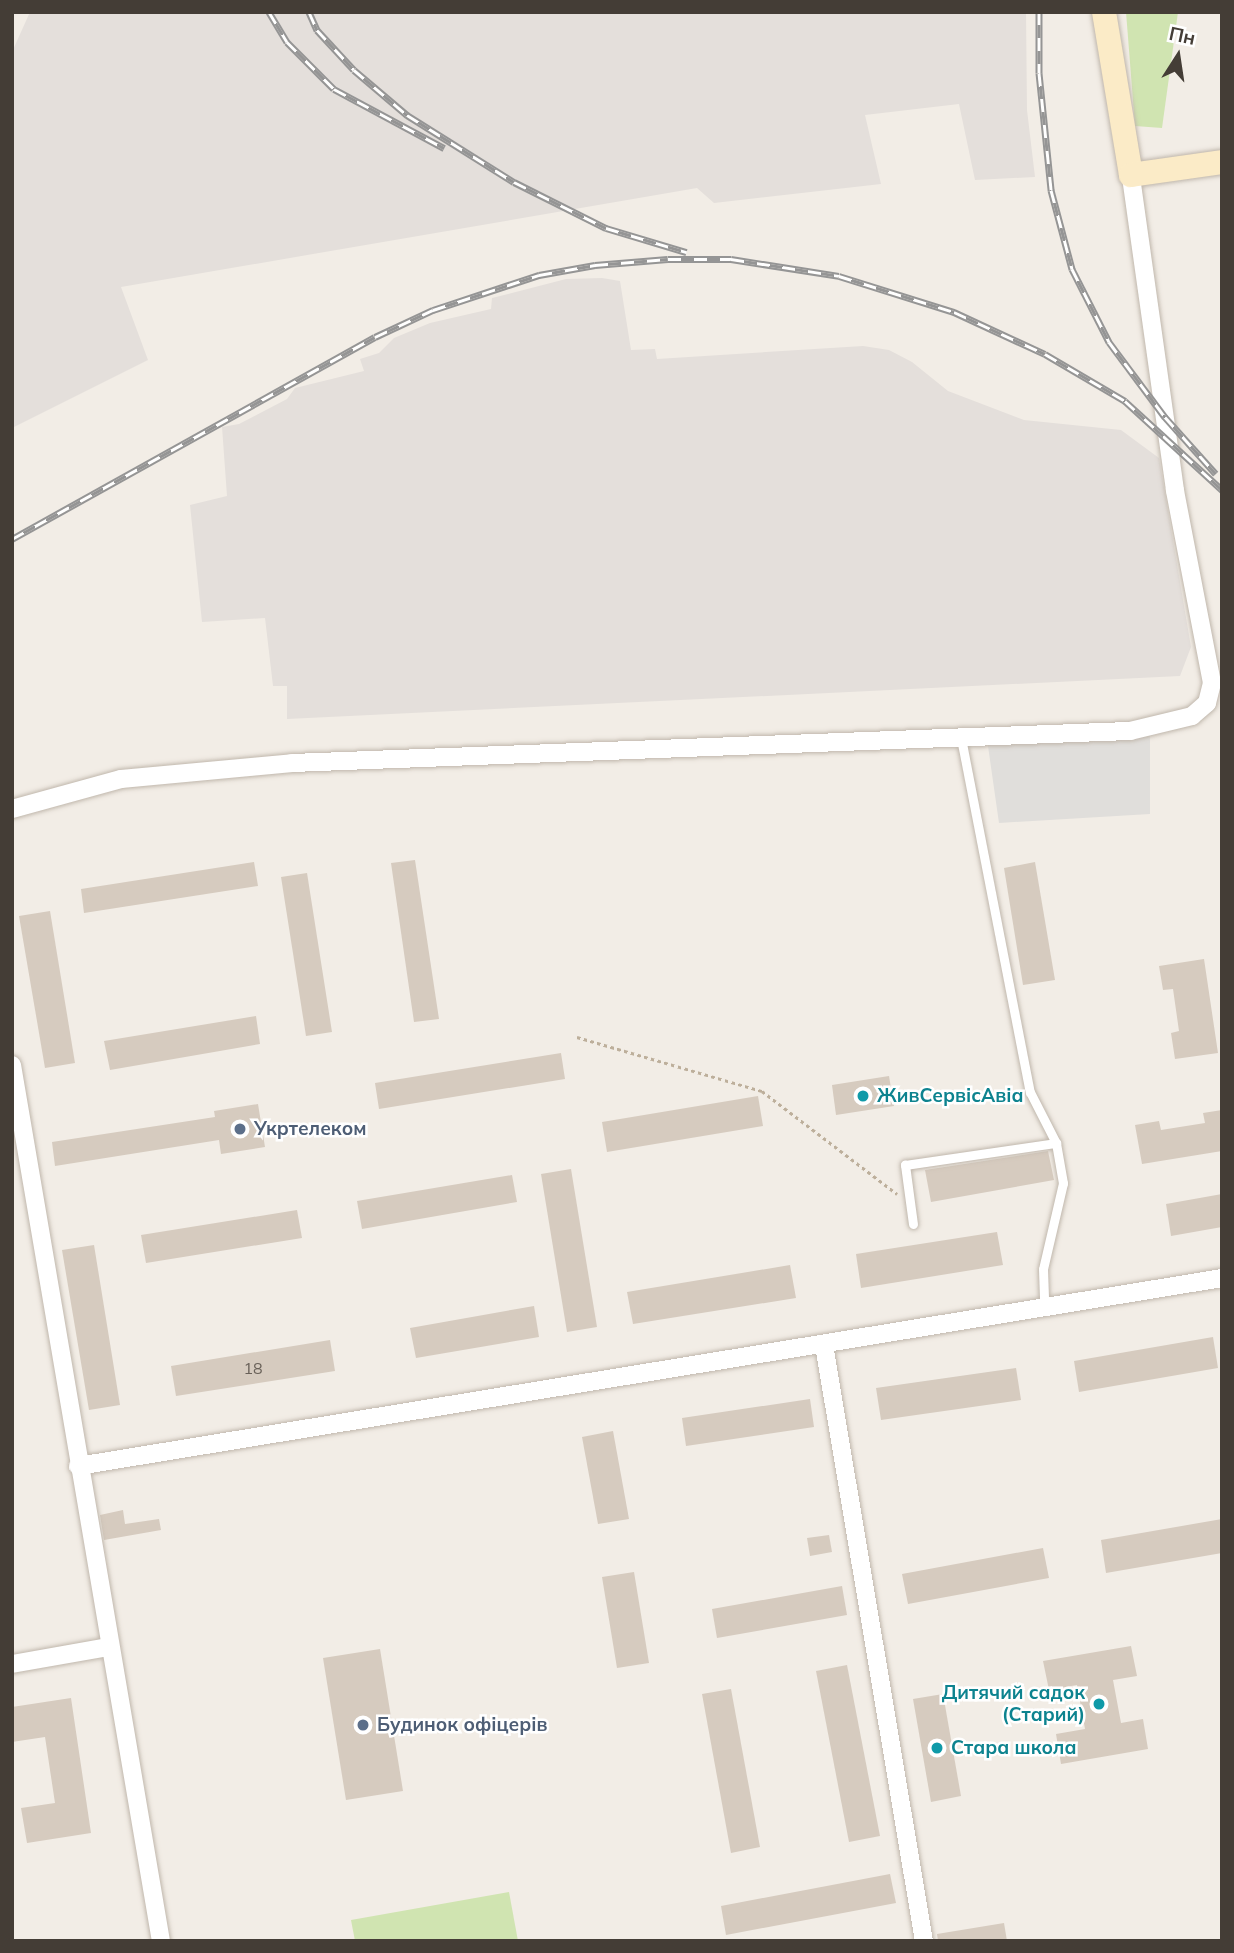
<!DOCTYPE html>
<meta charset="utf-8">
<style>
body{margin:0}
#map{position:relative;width:1234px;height:1953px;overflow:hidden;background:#f2ede6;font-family:Mulish,sans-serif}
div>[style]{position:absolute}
.industrial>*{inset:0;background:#e4dfdb}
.green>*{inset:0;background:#d0e4b1}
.parking>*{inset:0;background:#e0dedb}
.building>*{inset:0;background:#d6cbbf}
.path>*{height:2.5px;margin-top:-1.25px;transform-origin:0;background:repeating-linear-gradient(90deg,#bdaf9b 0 3.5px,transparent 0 7px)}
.roads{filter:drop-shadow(0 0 2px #c0b7ac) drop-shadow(0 0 2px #c0b7ac)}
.lane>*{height:9px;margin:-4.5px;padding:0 4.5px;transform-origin:4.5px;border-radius:4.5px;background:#fff}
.street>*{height:18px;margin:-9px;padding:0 9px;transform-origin:9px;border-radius:9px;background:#fff}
.secondary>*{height:24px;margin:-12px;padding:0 12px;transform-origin:12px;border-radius:12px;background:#fbebc7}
.rail>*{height:7px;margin-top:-3.5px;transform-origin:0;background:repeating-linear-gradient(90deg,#fff 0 13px,#959595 0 26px);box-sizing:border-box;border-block:2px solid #959595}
.dots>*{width:19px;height:19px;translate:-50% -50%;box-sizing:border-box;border:4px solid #fff;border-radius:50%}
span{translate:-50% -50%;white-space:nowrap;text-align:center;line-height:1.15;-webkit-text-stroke:5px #fff;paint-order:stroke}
.number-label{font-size:16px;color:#686058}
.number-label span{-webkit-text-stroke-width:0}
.culture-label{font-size:19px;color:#0d838f;font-weight:700}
.left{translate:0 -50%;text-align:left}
.right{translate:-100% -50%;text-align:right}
.service-label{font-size:19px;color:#4e5e75;font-weight:700}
.frame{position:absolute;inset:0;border:14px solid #443d36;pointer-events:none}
.north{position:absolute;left:1143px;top:21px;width:70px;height:70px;-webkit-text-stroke:5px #fff;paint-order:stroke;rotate:12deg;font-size:19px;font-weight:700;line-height:28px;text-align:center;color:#443d36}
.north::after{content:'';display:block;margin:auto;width:24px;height:32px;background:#443d36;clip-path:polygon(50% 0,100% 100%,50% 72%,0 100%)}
</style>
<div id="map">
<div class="industrial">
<i style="clip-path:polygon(30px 12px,1026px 12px,1027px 110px,1035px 177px,975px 180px,959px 104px,865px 115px,881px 184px,714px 203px,697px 188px,121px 287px,148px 360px,12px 428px,12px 52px)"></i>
<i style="clip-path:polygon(602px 278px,620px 281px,631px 350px,655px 349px,657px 359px,863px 346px,889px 350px,912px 362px,948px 391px,1024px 420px,1121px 430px,1159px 458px,1191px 647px,1180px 676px,287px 719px,287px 686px,273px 686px,265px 618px,202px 622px,190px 505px,227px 496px,222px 427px,239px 424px,287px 399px,295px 388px,364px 371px,360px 359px,379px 353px,394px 338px,430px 323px,491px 309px,492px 298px,566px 279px)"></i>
</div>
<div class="green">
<i style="clip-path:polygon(1126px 12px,1178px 12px,1162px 128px,1135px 126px)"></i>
<i style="clip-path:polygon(509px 1892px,518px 1941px,355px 1941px,351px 1920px)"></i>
</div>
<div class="parking">
<i style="clip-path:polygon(1150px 735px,1150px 814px,999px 823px,987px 739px)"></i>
</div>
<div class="building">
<i style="clip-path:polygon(415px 860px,439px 1019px,414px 1022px,391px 863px)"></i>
<i style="clip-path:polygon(254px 862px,258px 886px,84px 913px,81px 889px)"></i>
<i style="clip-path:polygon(1035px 862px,1055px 980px,1023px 985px,1004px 868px)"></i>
<i style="clip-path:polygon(307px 873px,332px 1032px,306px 1036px,281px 877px)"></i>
<i style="clip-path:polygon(50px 911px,75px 1063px,45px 1068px,19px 916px)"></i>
<i style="clip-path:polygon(1204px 959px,1218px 1053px,1175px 1059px,1171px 1033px,1179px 1031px,1173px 989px,1163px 990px,1159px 966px)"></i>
<i style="clip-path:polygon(256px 1016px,260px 1044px,110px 1070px,104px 1041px)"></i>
<i style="clip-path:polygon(561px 1053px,565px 1079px,379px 1109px,375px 1083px)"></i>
<i style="clip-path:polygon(889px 1076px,894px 1106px,836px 1115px,832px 1085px)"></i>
<i style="clip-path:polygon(758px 1096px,763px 1126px,607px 1152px,602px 1122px)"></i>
<i style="clip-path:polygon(258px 1104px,265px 1147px,221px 1154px,219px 1140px,55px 1166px,52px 1142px,215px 1117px,214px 1111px)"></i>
<i style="clip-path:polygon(1222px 1110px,1222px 1151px,1142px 1164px,1135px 1125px,1159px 1121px,1161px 1130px,1205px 1123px,1203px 1113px)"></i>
<i style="clip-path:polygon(1048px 1151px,1054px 1180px,931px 1202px,925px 1170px)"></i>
<i style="clip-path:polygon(571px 1169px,597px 1327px,567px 1332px,541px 1174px)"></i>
<i style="clip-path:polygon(512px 1175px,517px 1202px,362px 1229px,357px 1201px)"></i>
<i style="clip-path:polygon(1222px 1194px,1222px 1227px,1171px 1236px,1166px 1204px)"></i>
<i style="clip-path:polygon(297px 1210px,302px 1238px,146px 1263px,141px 1235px)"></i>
<i style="clip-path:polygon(997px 1232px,1003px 1265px,861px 1288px,856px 1254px)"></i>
<i style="clip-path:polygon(94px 1245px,120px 1405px,89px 1410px,62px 1250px)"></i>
<i style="clip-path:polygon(790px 1265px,796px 1298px,633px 1324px,627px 1292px)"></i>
<i style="clip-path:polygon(534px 1306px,539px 1337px,416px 1358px,410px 1328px)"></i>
<i style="clip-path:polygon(1213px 1337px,1218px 1368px,1079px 1392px,1074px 1361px)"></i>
<i style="clip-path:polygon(330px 1340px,335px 1371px,176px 1396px,171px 1366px)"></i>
<i style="clip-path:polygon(1016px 1368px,1021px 1400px,881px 1420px,876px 1388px)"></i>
<i style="clip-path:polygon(810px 1399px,814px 1427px,686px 1446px,682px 1418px)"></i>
<i style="clip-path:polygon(613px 1431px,629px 1519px,598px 1524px,582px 1437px)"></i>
<i style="clip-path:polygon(123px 1510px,125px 1524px,159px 1519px,161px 1530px,104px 1540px,100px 1515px)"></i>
<i style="clip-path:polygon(1222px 1519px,1222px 1553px,1106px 1573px,1101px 1540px)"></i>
<i style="clip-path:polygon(829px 1535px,832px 1552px,810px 1556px,807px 1538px)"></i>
<i style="clip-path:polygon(1043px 1548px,1049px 1578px,908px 1604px,902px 1574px)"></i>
<i style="clip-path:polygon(634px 1572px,649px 1663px,617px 1668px,602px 1577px)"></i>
<i style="clip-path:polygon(842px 1586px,847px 1615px,717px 1638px,712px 1609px)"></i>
<i style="clip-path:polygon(1131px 1646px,1137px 1676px,1113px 1680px,1121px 1723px,1143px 1719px,1148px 1749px,1061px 1764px,1056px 1734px,1085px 1729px,1077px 1685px,1049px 1690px,1043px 1661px)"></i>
<i style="clip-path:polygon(380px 1649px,403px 1791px,346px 1800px,323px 1658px)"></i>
<i style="clip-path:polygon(847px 1665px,880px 1836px,849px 1842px,816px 1671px)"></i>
<i style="clip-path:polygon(731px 1689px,760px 1847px,731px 1853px,702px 1694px)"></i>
<i style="clip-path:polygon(943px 1694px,961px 1796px,931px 1802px,913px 1699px)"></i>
<i style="clip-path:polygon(71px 1698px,91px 1833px,27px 1843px,21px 1808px,55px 1803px,45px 1737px,12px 1742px,12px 1707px)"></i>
<i style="clip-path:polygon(890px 1874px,896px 1903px,726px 1935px,721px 1906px)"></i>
<i style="clip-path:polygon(1004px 1923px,1007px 1941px,938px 1941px,937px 1934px)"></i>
</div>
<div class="path">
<i style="left:577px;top:1037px;width:193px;rotate:16.3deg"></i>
<i style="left:762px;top:1091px;width:170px;rotate:37.3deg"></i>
</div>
<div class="roads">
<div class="lane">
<i style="left:961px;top:738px;width:361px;rotate:79deg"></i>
<i style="left:1030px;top:1092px;width:57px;rotate:63deg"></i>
<i style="left:1056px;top:1143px;width:41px;rotate:80.1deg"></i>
<i style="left:1063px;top:1183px;width:88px;rotate:103.1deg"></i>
<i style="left:1043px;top:1269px;width:38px;rotate:88deg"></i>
<i style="left:913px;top:1224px;width:60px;rotate:-97.7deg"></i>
<i style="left:905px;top:1165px;width:153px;rotate:-8.3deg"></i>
</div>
<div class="street">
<i style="left:12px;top:809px;width:113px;rotate:-15.4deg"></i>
<i style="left:121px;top:779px;width:172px;rotate:-5.3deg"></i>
<i style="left:292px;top:763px;width:839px;rotate:-2.19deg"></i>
<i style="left:1130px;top:731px;width:64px;rotate:-13.6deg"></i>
<i style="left:1192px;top:716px;width:20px;rotate:-41deg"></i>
<i style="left:1207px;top:703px;width:21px;rotate:-76deg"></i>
<i style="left:1212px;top:683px;width:197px;rotate:-100.9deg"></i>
<i style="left:1175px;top:490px;width:318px;rotate:-98deg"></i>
<i style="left:12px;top:1065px;width:889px;rotate:80.35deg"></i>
<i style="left:824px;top:1345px;width:604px;rotate:80.48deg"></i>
<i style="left:78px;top:1466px;width:1159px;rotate:-9.33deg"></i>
<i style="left:12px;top:1664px;width:97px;rotate:-10deg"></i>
</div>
<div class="secondary">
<i style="left:1104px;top:12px;width:165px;rotate:80.6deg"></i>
<i style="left:1131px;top:175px;width:92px;rotate:-8.1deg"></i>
</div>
</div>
<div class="rail">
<i style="left:269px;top:12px;width:35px;rotate:59deg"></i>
<i style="left:287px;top:42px;width:66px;rotate:45deg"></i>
<i style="left:334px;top:89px;width:125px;rotate:28.2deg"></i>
<i style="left:309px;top:12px;width:20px;rotate:66deg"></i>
<i style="left:317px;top:30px;width:54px;rotate:47.2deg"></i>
<i style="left:354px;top:70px;width:70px;rotate:40.3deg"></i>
<i style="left:407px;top:115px;width:126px;rotate:32.1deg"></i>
<i style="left:514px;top:182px;width:103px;rotate:26.6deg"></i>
<i style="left:606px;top:228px;width:84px;rotate:16.7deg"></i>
<i style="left:1039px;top:12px;width:61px;rotate:90deg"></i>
<i style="left:1039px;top:73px;width:118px;rotate:84.1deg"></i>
<i style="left:1051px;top:190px;width:82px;rotate:75.1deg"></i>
<i style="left:1072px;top:269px;width:82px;rotate:63.1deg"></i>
<i style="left:1109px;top:342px;width:94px;rotate:53.3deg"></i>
<i style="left:1165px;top:417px;width:76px;rotate:48.2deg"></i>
<i style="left:12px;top:539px;width:415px;rotate:-29.1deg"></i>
<i style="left:375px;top:337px;width:64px;rotate:-25deg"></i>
<i style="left:433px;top:310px;width:112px;rotate:-18.3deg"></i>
<i style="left:539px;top:275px;width:57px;rotate:-10.1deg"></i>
<i style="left:595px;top:265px;width:73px;rotate:-4.7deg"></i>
<i style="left:668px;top:259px;width:63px"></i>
<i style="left:731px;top:259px;width:109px;rotate:8.9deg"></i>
<i style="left:839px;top:276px;width:121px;rotate:17.4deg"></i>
<i style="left:954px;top:312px;width:100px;rotate:24.8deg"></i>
<i style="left:1045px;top:354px;width:93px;rotate:30.4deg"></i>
<i style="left:1125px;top:401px;width:132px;rotate:42.5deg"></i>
</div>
<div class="dots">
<i style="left:863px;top:1096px;background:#0f9aa8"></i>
<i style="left:240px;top:1129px;background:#5c6f8a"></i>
<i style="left:1099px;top:1704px;background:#0f9aa8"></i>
<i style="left:363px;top:1725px;background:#5c6f8a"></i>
<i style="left:937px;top:1748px;background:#0f9aa8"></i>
</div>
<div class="number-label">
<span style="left:253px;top:1368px">18</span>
</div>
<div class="culture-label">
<span class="left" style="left:877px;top:1096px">ЖивСервісАвіа</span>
<span class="right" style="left:1085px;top:1704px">Дитячий садок<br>(Старий)</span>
<span class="left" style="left:951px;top:1748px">Стара школа</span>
</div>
<div class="service-label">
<span class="left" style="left:254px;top:1129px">Укртелеком</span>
<span class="left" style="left:377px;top:1725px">Будинок офіцерів</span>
</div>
<div class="frame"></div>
<div class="north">Пн</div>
</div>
